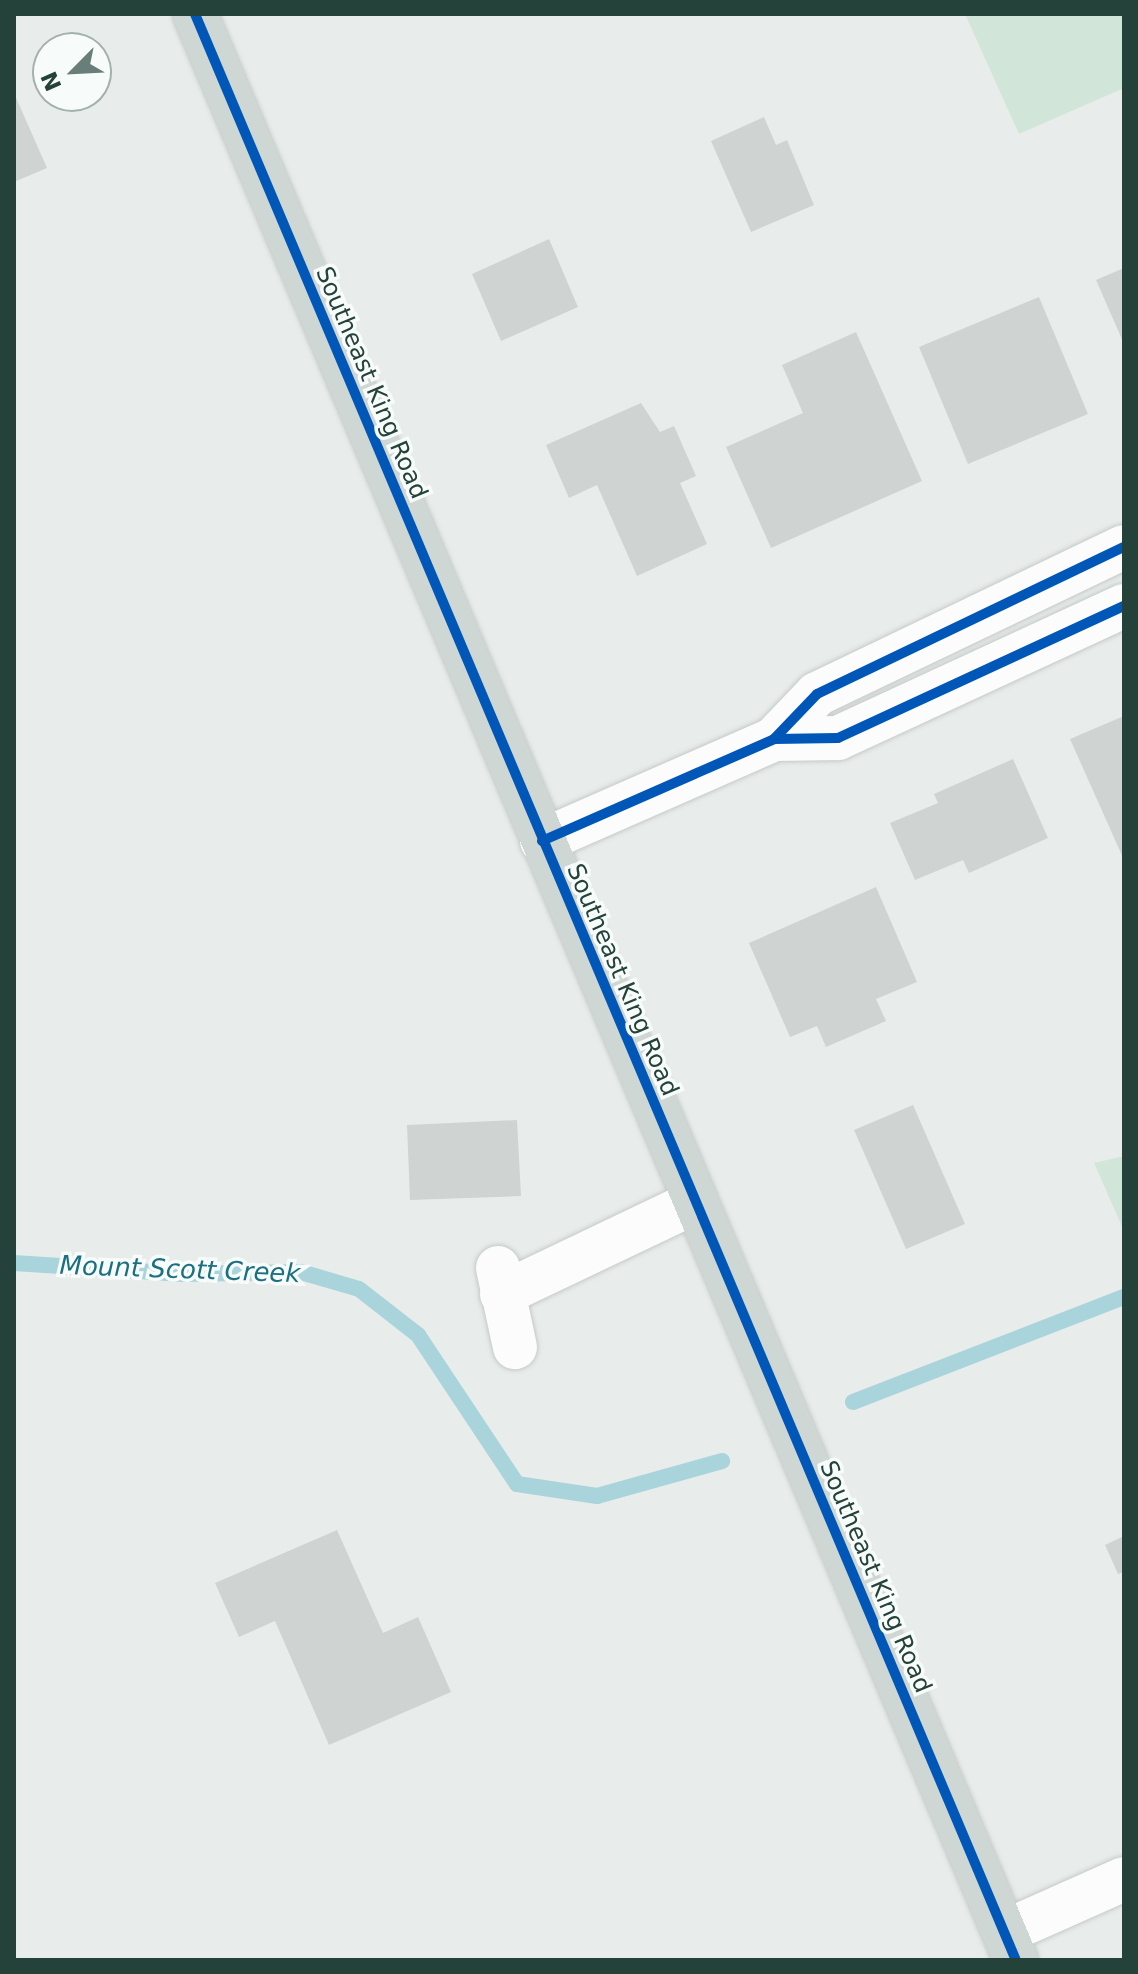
<!DOCTYPE html>
<style>
body{margin:0}
#map{position:relative;width:1138px;height:1974px;overflow:hidden;background:#e8edeb;font-family:"DejaVu Sans",sans-serif}
div>[style]{position:absolute}
.green>*{inset:0;background:#d1e6d8}
.stream>*{height:16px;margin:-8px;padding:0 8px;transform-origin:8px;border-radius:8px;background:#a9d4db}
.building>*{inset:0;background:#cfd4d2}
.roads{filter:drop-shadow(0 0 2px #c5cac8) drop-shadow(0 0 2px #c5cac8)}
.minor>*{height:44px;margin:-22px;padding:0 22px;transform-origin:22px;border-radius:22px;background:#fcfcfc}
.major>*{height:44px;margin:-22px;padding:0 22px;transform-origin:22px;border-radius:22px;background:#cfd7d5}
.cycleway>*{height:10px;margin:-5px;padding:0 5px;transform-origin:5px;border-radius:5px;background:#0057b8}
span{translate:-50% -50%;white-space:nowrap;text-align:center;line-height:1.15;-webkit-text-stroke:7px #f7fbf9;paint-order:stroke}
.street-label{font-size:24px;color:#24423a}
.water-label{font-size:26px;color:#1c6f80;font-style:italic}
.frame{position:absolute;inset:0;border:16px solid #24423a;pointer-events:none}
.north{position:absolute;left:32px;top:32px;width:80px;height:80px;box-sizing:border-box;background:#f7fbf9;border:2px solid #a3b1ad;border-radius:50%;rotate:246deg;font-size:22px;font-weight:700;line-height:32px;text-align:center;color:#24423a}
.north::after{content:'';display:block;margin:auto;width:28px;height:36px;background:#697e78;clip-path:polygon(50% 0,100% 100%,50% 72%,0 100%)}
</style>
<div id="map">
<div class="green">
<i style="clip-path:polygon(965px 14px,1124px 14px,1124px 88px,1019px 134px)"></i>
<i style="clip-path:polygon(1124px 1156px,1124px 1231px,1094px 1163px)"></i>
</div>
<div class="stream">
<i style="left:14px;top:1263px;width:170px;rotate:3.7deg"></i>
<i style="left:184px;top:1274px;width:117px;rotate:-1deg"></i>
<i style="left:301px;top:1272px;width:60px;rotate:16.3deg"></i>
<i style="left:359px;top:1289px;width:75px;rotate:37.9deg"></i>
<i style="left:418px;top:1335px;width:179px;rotate:56.4deg"></i>
<i style="left:517px;top:1484px;width:81px;rotate:8.5deg"></i>
<i style="left:597px;top:1496px;width:130px;rotate:-15.6deg"></i>
<i style="left:853px;top:1402px;width:291px;rotate:-21.2deg"></i>
</div>
<div class="building">
<i style="clip-path:polygon(14px 93px,47px 168px,14px 182px)"></i>
<i style="clip-path:polygon(764px 117px,776px 145px,787px 140px,814px 205px,751px 232px,711px 141px)"></i>
<i style="clip-path:polygon(549px 239px,578px 307px,501px 341px,472px 274px)"></i>
<i style="clip-path:polygon(1124px 268px,1124px 344px,1096px 280px)"></i>
<i style="clip-path:polygon(1039px 297px,1088px 414px,968px 464px,919px 347px)"></i>
<i style="clip-path:polygon(856px 332px,922px 481px,771px 548px,726px 447px,803px 413px,782px 365px)"></i>
<i style="clip-path:polygon(641px 403px,660px 432px,674px 426px,696px 476px,680px 483px,707px 544px,637px 576px,597px 485px,569px 498px,546px 445px)"></i>
<i style="clip-path:polygon(1124px 716px,1124px 860px,1070px 739px)"></i>
<i style="clip-path:polygon(1013px 759px,1048px 838px,969px 873px,963px 860px,915px 880px,890px 823px,938px 803px,934px 794px)"></i>
<i style="clip-path:polygon(876px 887px,917px 982px,876px 999px,886px 1021px,826px 1047px,817px 1026px,790px 1037px,749px 943px)"></i>
<i style="clip-path:polygon(913px 1105px,965px 1224px,906px 1249px,854px 1130px)"></i>
<i style="clip-path:polygon(517px 1120px,521px 1196px,410px 1200px,407px 1125px)"></i>
<i style="clip-path:polygon(337px 1530px,383px 1633px,418px 1617px,451px 1692px,329px 1745px,275px 1621px,239px 1637px,215px 1583px)"></i>
<i style="clip-path:polygon(1124px 1536px,1124px 1572px,1118px 1574px,1105px 1545px)"></i>
</div>
<div class="roads">
<div class="minor">
<i style="left:774px;top:739px;width:62px;rotate:-46.3deg"></i>
<i style="left:817px;top:694px;width:340px;rotate:-25.6deg"></i>
<i style="left:542px;top:841px;width:253px;rotate:-23.7deg"></i>
<i style="left:774px;top:739px;width:64px;rotate:-0.9deg"></i>
<i style="left:838px;top:738px;width:315px;rotate:-24.8deg"></i>
<i style="left:498px;top:1268px;width:81px;rotate:77.9deg"></i>
<i style="left:502px;top:1294px;width:214px;rotate:-25.5deg"></i>
<i style="left:1005px;top:1932px;width:130px;rotate:-24deg"></i>
</div>
<div class="major">
<i style="left:195px;top:14px;width:2112px;rotate:67.13deg"></i>
</div>
</div>
<div class="cycleway">
<i style="left:195px;top:14px;width:2112px;rotate:67.13deg"></i>
<i style="left:774px;top:739px;width:62px;rotate:-46.3deg"></i>
<i style="left:817px;top:694px;width:340px;rotate:-25.6deg"></i>
<i style="left:542px;top:841px;width:253px;rotate:-23.7deg"></i>
<i style="left:774px;top:739px;width:64px;rotate:-0.9deg"></i>
<i style="left:838px;top:738px;width:315px;rotate:-24.8deg"></i>
</div>
<div class="street-label">
<span style="left:371px;top:383px;rotate:67deg">Southeast King Road</span>
<span style="left:622px;top:980px;rotate:67deg">Southeast King Road</span>
<span style="left:875px;top:1577px;rotate:67deg">Southeast King Road</span>
</div>
<div class="water-label">
<span style="left:180px;top:1270px;rotate:2deg">Mount Scott Creek</span>
</div>
<div class="frame"></div>
<div class="north">N</div>
</div>
